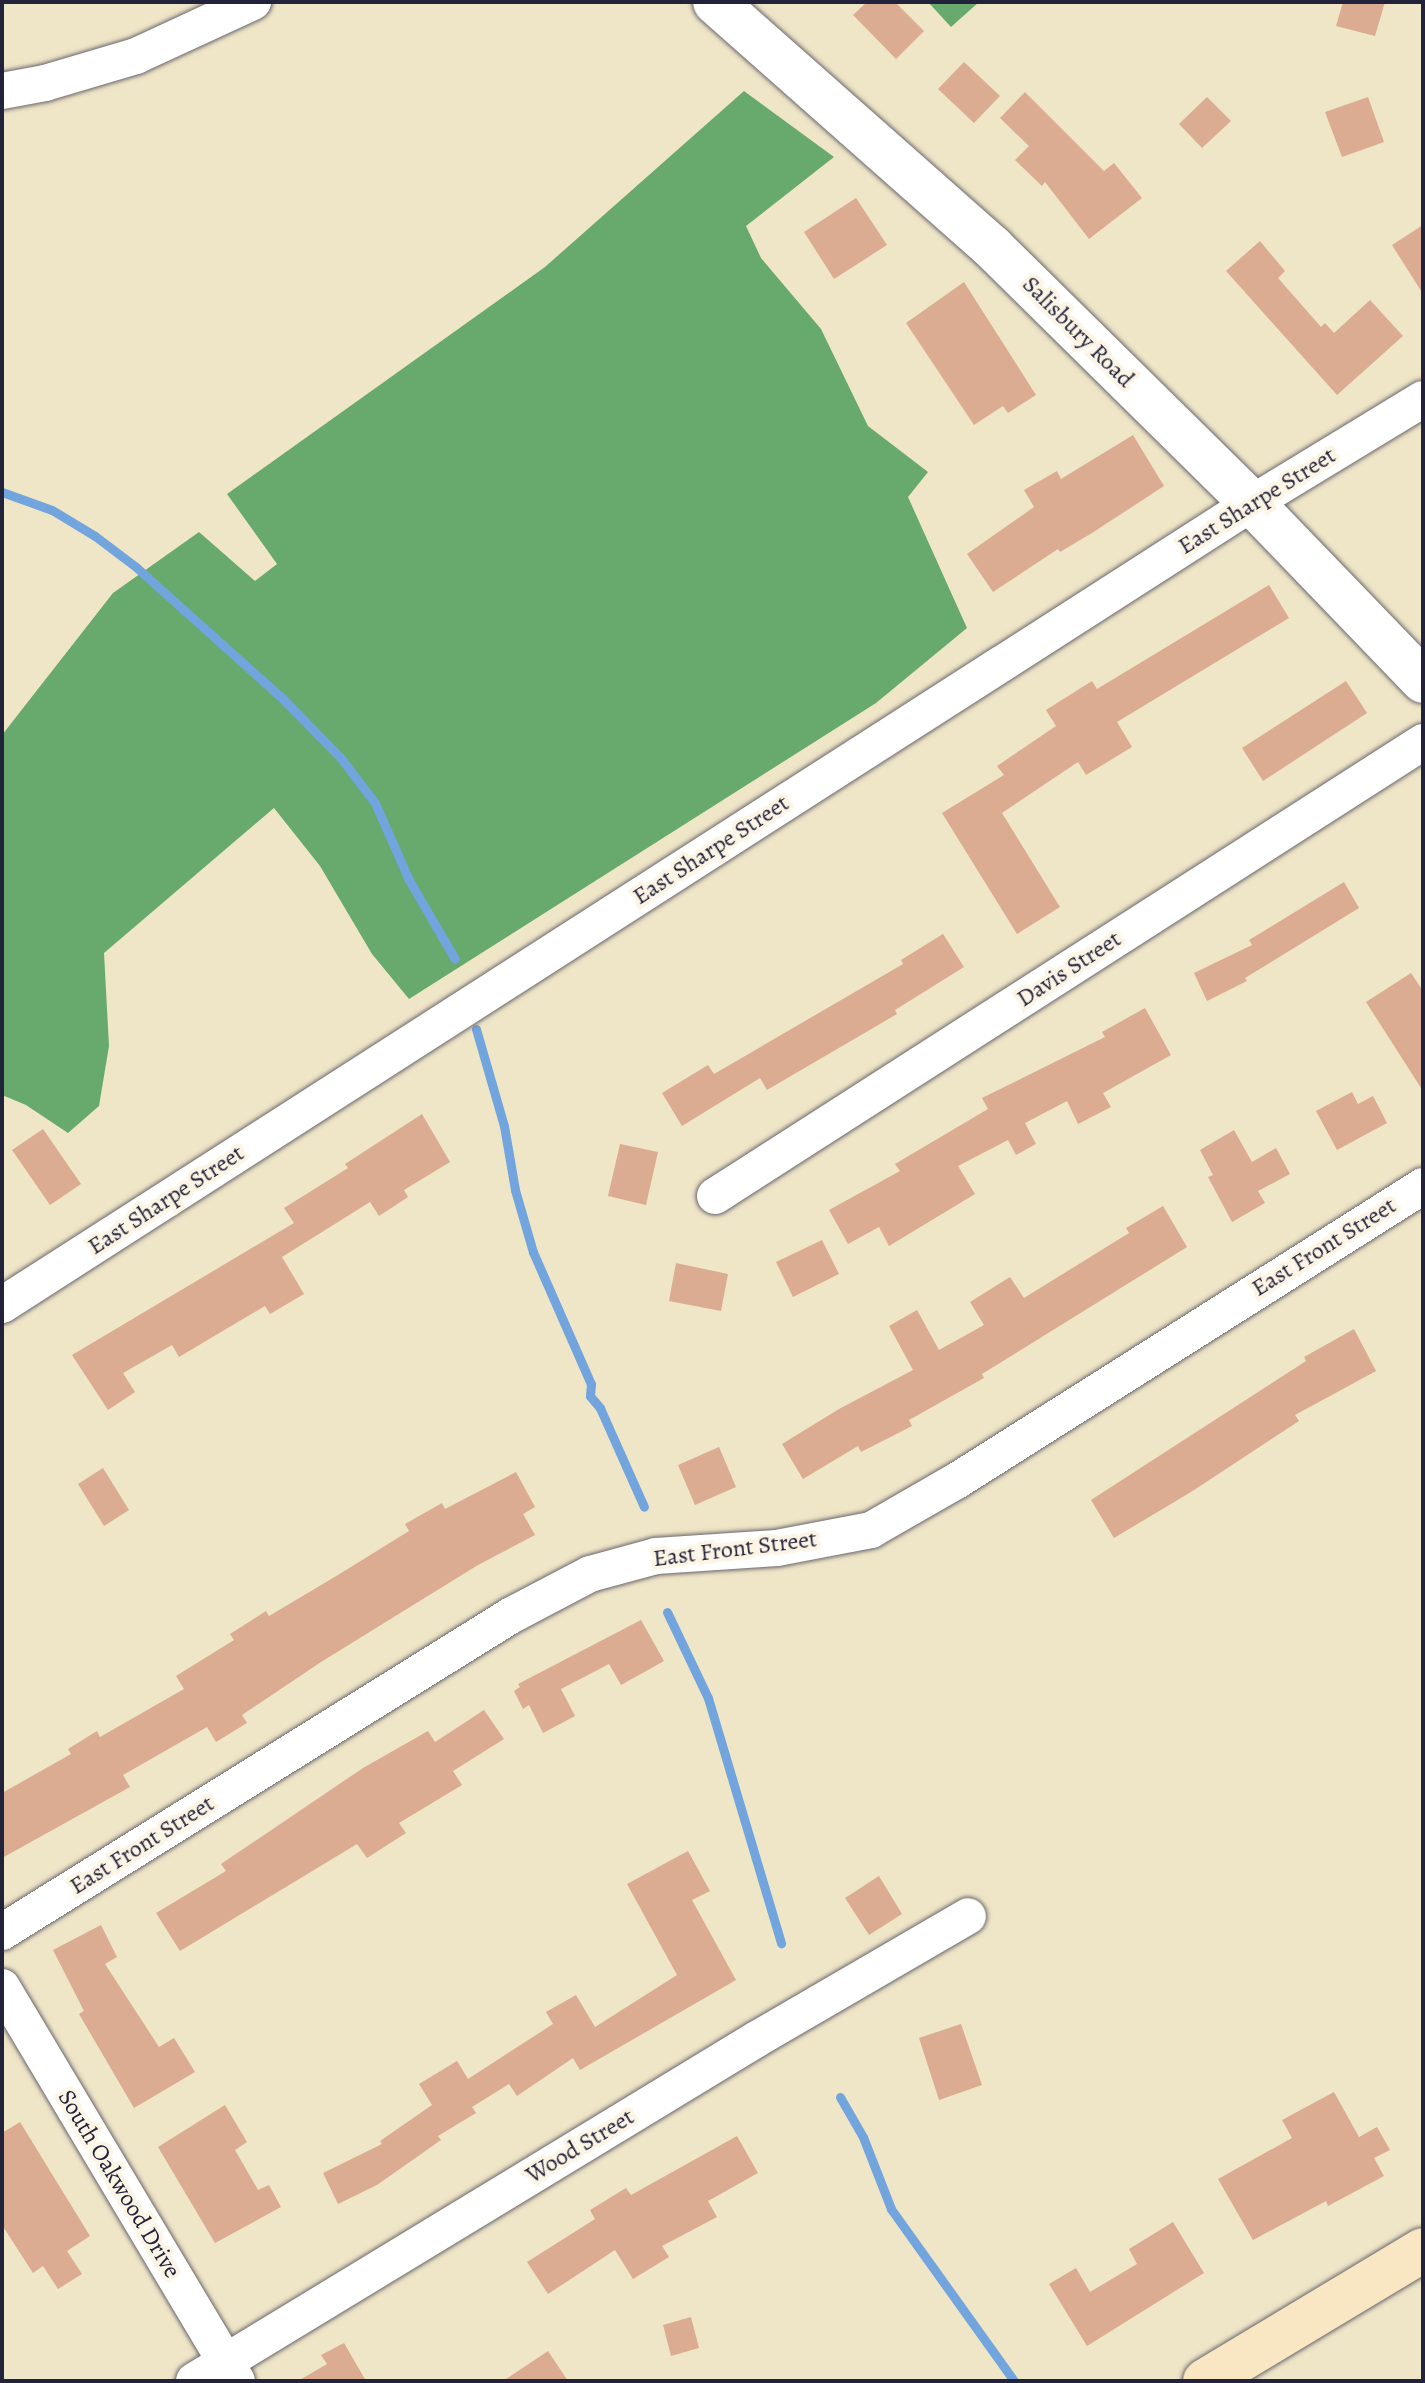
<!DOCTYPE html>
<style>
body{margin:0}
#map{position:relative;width:1425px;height:2383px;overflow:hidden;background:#efe5c7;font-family:Alegreya,serif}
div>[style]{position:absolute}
.forest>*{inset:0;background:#68aa6e}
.stream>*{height:9px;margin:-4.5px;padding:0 4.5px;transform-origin:4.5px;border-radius:4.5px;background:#72a4dd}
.building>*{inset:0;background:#dbac92}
.roads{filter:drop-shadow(0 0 2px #6a666c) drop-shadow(0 0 2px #6a666c)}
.minor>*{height:36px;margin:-18px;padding:0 18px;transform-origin:18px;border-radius:18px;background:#fff}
.tertiary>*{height:44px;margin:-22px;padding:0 22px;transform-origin:22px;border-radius:22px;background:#fff}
.secondary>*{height:44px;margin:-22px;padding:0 22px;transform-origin:22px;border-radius:22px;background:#f9e7c3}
span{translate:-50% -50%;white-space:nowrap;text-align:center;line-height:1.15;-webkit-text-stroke:8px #fcf5e5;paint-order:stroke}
.street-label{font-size:24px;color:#22223b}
.frame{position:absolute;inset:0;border:4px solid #22223b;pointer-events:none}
</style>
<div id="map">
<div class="forest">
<i style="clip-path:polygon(928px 2px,979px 2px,951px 27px)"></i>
<i style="clip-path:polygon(744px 91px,834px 157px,746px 226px,761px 258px,821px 329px,868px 426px,928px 472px,908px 497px,967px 628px,876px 703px,409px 999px,372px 954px,320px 866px,274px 808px,104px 953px,109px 1046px,99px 1106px,68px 1133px,26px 1105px,2px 1095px,2px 735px,113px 593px,199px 532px,255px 581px,277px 564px,227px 494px,545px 267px)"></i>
</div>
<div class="stream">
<i style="left:2px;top:492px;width:53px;rotate:19.8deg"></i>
<i style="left:52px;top:510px;width:50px;rotate:31.2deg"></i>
<i style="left:95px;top:536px;width:51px;rotate:37.1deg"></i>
<i style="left:136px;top:567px;width:193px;rotate:41.9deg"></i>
<i style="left:280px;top:696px;width:86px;rotate:45.5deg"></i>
<i style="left:340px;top:757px;width:58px;rotate:52.7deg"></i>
<i style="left:375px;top:803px;width:84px;rotate:66.2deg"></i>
<i style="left:409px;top:880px;width:91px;rotate:59.8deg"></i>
<i style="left:476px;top:1029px;width:101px;rotate:73.9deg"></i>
<i style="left:504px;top:1126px;width:65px;rotate:80.2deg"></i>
<i style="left:515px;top:1190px;width:65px;rotate:73.8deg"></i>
<i style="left:533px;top:1252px;width:144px;rotate:66.3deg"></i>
<i style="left:591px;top:1384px;width:12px;rotate:95deg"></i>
<i style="left:590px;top:1396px;width:16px;rotate:50deg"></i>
<i style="left:600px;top:1408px;width:108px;rotate:66deg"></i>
<i style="left:667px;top:1612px;width:95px;rotate:64.5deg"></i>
<i style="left:708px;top:1698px;width:256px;rotate:73.4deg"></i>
<i style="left:840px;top:2097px;width:46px;rotate:60.1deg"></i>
<i style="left:863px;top:2137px;width:77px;rotate:68.7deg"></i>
<i style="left:891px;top:2209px;width:211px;rotate:54.4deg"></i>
</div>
<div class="building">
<i style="clip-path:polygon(867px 2px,895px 2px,924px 31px,896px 59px,853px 15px)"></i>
<i style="clip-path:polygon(1343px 2px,1385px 2px,1375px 36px,1336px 26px)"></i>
<i style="clip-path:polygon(964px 62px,1000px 96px,974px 123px,938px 89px)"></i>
<i style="clip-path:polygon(1025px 92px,1104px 171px,1114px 163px,1142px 198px,1089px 239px,1045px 182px,1042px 186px,1015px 160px,1029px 146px,1000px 118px)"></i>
<i style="clip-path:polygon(1207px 97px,1231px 121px,1202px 148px,1179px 124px)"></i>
<i style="clip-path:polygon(1368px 97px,1384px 142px,1342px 157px,1325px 112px)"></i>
<i style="clip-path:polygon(856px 198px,887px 245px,834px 279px,804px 232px)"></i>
<i style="clip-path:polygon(1423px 225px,1423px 294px,1392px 245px)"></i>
<i style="clip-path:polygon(1260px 241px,1285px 271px,1278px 278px,1321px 327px,1325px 323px,1334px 333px,1370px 300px,1403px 336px,1337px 395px,1226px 271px)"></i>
<i style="clip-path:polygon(964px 282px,1036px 395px,1008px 413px,1003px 406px,974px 425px,906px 323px)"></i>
<i style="clip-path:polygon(1133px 435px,1164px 486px,1092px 533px,1060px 552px,1058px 549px,993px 592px,967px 554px,1034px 507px,1024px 490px,1057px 471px,1061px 479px)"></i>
<i style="clip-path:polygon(1269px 585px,1289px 618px,1117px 722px,1132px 747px,1086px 775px,1078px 762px,1002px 813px,1060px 907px,1017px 934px,942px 813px,1004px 775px,997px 766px,1056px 726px,1046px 710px,1092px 681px,1097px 689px)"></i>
<i style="clip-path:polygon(1346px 681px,1367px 713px,1263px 781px,1242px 748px)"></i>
<i style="clip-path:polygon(1344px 882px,1359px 908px,1245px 978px,1247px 981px,1207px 1001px,1194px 973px,1252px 945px,1249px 940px)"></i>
<i style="clip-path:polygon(943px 934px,964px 967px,895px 1010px,897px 1014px,767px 1090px,760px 1078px,682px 1126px,662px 1093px,708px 1065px,714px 1074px,903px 964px,901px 960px)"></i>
<i style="clip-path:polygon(1411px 973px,1423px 991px,1423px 1091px,1366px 1002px)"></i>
<i style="clip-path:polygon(1145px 1008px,1171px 1055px,1103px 1093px,1111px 1107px,1078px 1124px,1067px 1101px,1025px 1123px,1036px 1144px,1016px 1155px,1008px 1140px,958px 1166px,975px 1194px,889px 1246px,879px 1227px,848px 1244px,829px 1210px,900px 1171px,895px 1164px,988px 1109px,982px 1098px,1105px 1037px,1102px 1032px)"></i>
<i style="clip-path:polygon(1352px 1092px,1358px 1104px,1373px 1096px,1387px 1123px,1337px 1150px,1316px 1111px)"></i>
<i style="clip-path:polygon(422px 1114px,450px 1162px,404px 1190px,408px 1197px,379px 1216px,370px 1202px,282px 1257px,304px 1294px,270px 1314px,265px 1306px,179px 1357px,172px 1345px,123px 1373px,135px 1392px,108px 1410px,72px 1355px,294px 1223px,284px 1208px,348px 1168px,345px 1164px)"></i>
<i style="clip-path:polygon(43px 1129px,81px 1184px,50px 1205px,12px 1150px)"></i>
<i style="clip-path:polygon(1234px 1130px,1252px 1162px,1276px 1148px,1290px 1174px,1258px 1191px,1265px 1203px,1232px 1222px,1208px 1177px,1213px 1175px,1200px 1150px)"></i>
<i style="clip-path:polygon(620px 1144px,658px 1152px,646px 1205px,608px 1196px)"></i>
<i style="clip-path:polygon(1163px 1206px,1187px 1247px,982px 1374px,984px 1378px,909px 1420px,912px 1426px,861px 1452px,858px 1446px,803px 1479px,782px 1444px,839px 1409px,913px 1370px,889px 1326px,917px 1310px,939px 1350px,984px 1325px,970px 1302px,1010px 1277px,1024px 1298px,1129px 1233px,1126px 1228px)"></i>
<i style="clip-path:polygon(822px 1240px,839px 1274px,793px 1297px,776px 1262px)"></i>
<i style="clip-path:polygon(676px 1263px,728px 1274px,721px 1311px,669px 1301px)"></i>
<i style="clip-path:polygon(1354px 1329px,1376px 1371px,1295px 1415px,1299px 1421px,1191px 1492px,1114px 1538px,1091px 1500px,1306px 1361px,1304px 1357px)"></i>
<i style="clip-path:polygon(719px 1447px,736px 1487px,695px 1505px,678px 1465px)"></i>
<i style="clip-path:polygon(103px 1468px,129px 1510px,104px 1526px,78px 1484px)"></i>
<i style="clip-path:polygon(516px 1472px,535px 1507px,523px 1514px,535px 1535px,478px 1565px,321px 1662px,242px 1715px,247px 1723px,216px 1742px,207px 1727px,123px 1775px,130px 1787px,2px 1858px,2px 1793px,71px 1754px,68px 1749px,97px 1731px,100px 1737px,184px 1689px,176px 1676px,234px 1640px,230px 1634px,266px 1611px,269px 1616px,338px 1575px,409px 1531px,405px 1524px,442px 1503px,445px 1509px)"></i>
<i style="clip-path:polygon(641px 1620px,664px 1661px,621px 1685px,609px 1664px,561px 1689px,575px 1716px,543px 1733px,529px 1705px,523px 1709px,514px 1691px,520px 1687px,518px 1684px)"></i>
<i style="clip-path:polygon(484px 1710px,504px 1739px,453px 1771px,462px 1785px,399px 1823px,406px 1833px,367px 1858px,357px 1844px,180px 1951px,156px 1913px,226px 1871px,221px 1864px,363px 1768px,428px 1731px,435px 1742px)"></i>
<i style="clip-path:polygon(688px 1851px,710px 1891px,692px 1900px,736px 1980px,580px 2070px,573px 2058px,517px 2096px,509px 2084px,472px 2107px,476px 2113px,438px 2136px,441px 2140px,377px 2185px,338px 2204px,323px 2173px,382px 2144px,380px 2141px,432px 2105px,419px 2084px,457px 2061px,468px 2079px,553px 2024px,546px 2012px,576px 1995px,595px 2027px,677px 1975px,627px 1884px)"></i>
<i style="clip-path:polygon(879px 1876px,902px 1914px,869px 1935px,845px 1898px)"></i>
<i style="clip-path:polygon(101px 1925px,117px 1957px,105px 1964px,159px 2047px,174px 2038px,195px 2072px,134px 2108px,79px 2014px,84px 2011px,53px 1950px)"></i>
<i style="clip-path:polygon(961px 2024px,982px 2085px,939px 2100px,919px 2038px)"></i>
<i style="clip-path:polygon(1334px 2092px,1359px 2137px,1377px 2127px,1390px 2150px,1374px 2158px,1384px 2176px,1328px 2206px,1326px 2201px,1253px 2240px,1218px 2179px,1292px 2138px,1282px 2120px)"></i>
<i style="clip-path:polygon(225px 2105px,247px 2142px,235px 2150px,258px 2190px,269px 2185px,281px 2207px,215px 2243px,158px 2147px)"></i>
<i style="clip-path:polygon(20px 2122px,90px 2236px,67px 2251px,82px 2274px,58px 2289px,43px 2266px,33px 2273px,2px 2225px,2px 2133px)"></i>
<i style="clip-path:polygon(737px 2136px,758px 2173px,708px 2201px,717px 2217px,662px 2246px,669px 2257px,633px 2279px,615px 2250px,548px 2294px,527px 2262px,595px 2219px,590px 2210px,626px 2188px,631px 2195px)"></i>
<i style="clip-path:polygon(1173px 2222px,1204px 2273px,1087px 2346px,1049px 2284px,1076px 2268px,1090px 2292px,1137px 2264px,1129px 2249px)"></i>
<i style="clip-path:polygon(691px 2317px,699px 2348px,671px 2356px,663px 2325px)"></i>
<i style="clip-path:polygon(344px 2343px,366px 2381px,298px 2381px,327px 2364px,321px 2355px)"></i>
<i style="clip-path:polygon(548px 2351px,568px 2381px,503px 2381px)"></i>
</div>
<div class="roads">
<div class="minor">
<i style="left:2px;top:91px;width:44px;rotate:-10.5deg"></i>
<i style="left:45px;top:83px;width:95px;rotate:-16.5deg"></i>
<i style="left:136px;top:56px;width:129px;rotate:-24.8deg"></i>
<i style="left:715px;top:1196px;width:841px;rotate:-32.67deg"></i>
<i style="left:2px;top:1305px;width:1485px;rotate:-32.68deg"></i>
<i style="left:1252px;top:503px;width:200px;rotate:-31.3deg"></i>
<i style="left:2px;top:1932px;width:598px;rotate:-31.88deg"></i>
<i style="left:510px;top:1616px;width:90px;rotate:-27.7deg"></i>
<i style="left:590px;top:1574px;width:68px;rotate:-15.3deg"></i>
<i style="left:656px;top:1556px;width:121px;rotate:-3.8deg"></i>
<i style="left:777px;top:1548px;width:96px;rotate:-10.8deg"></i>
<i style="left:871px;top:1530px;width:100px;rotate:-29.9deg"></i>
<i style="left:958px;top:1480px;width:550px;rotate:-32.3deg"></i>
<i style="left:2px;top:1987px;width:459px;rotate:59.2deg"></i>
<i style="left:194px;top:2381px;width:659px;rotate:-31.28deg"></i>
<i style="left:757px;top:2039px;width:244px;rotate:-30.2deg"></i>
</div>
<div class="tertiary">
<i style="left:715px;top:2px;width:370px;rotate:41.5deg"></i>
<i style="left:992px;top:247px;width:365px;rotate:44.6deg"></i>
<i style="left:1252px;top:503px;width:247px;rotate:46.1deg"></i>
</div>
<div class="secondary">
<i style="left:1205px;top:2381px;width:254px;rotate:-31deg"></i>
</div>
</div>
<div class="street-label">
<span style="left:1078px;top:332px;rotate:45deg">Salisbury Road</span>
<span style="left:1257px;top:501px;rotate:-32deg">East Sharpe Street</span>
<span style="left:711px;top:850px;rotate:-33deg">East Sharpe Street</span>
<span style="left:1069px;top:969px;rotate:-33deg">Davis Street</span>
<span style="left:166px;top:1200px;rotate:-33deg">East Sharpe Street</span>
<span style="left:1324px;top:1247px;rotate:-32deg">East Front Street</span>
<span style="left:735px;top:1549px;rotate:-7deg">East Front Street</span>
<span style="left:142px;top:1845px;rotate:-32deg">East Front Street</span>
<span style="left:580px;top:2146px;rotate:-31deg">Wood Street</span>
<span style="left:119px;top:2184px;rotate:59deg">South Oakwood Drive</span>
</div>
<div class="frame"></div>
</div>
